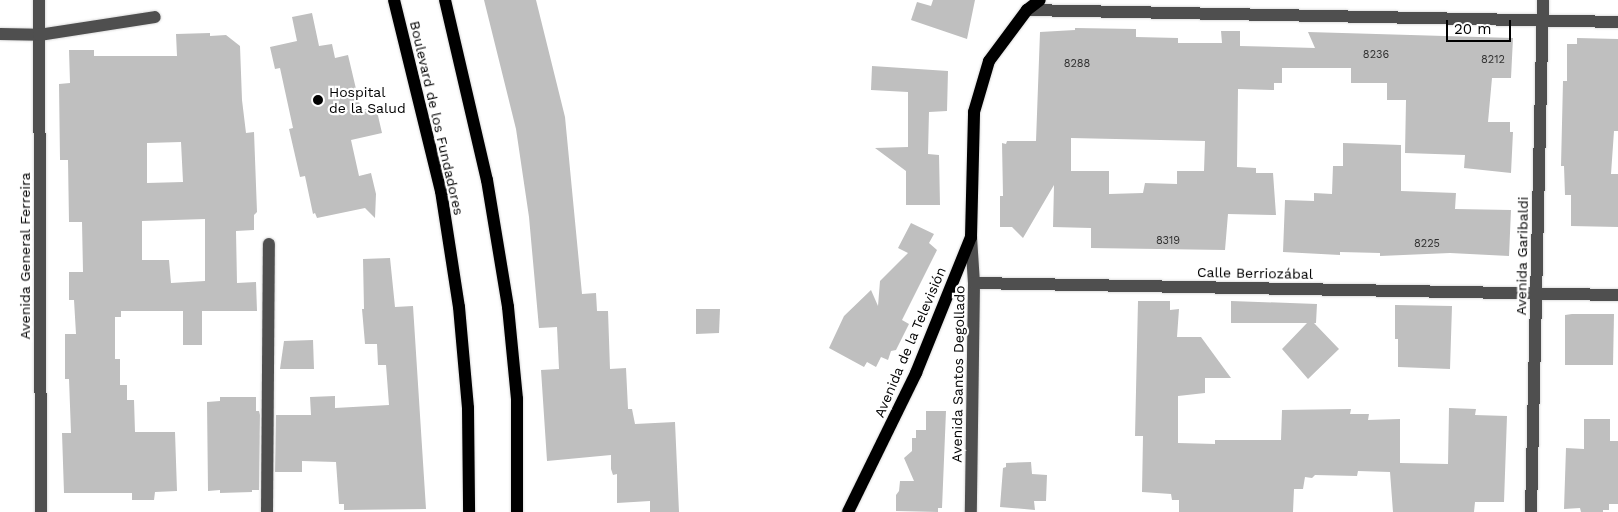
<!DOCTYPE html>
<meta charset="utf-8">
<style>
body{margin:0}
#map{position:relative;width:1618px;height:512px;overflow:hidden;background:#fff;font-family:"Work Sans",sans-serif}
div>[style]{position:absolute}
.building>*{inset:0;background:#bfbfbf}
.roads{filter:drop-shadow(0 0 1px #dbdbdb) drop-shadow(0 0 1px #dbdbdb)}
.minor>*{height:12px;margin:-6px;padding:0 6px;transform-origin:6px;border-radius:6px;background:#4f4f4f}
.major>*{height:12px;margin:-6px;padding:0 6px;transform-origin:6px;border-radius:6px;background:#000}
.dots>*{width:14px;height:14px;translate:-50% -50%;box-sizing:border-box;border:2px solid #fff;border-radius:50%}
span{translate:-50% -50%;white-space:nowrap;text-align:center;line-height:1.15;-webkit-text-stroke:4.5px #fff;paint-order:stroke}
.number-label{font-size:11px;color:#303030}
.number-label span{-webkit-text-stroke-width:0}
.poi-label{font-size:14px;color:#000}
.left{translate:0 -50%;text-align:left}
.street-label{font-size:14px;color:#000}
.scale{position:absolute;left:1446px;top:20px;width:65px;height:22px;box-sizing:border-box;border:2px solid #000;border-top:0;padding-left:6px;font-size:15px;line-height:18px;white-space:nowrap;color:#000;-webkit-text-stroke:4px #fff;paint-order:stroke}
</style>
<div id="map">
<div class="building">
<i style="clip-path:polygon(484px 0,536px 0,565px 117px,582px 294px,596px 293px,597px 311px,608px 311px,610px 369px,626px 368px,628px 409px,632px 409px,635px 424px,675px 422px,679px 512px,650px 512px,650px 501px,617px 503px,617px 474px,613px 475px,611px 469px,611px 455px,547px 461px,541px 370px,559px 369px,557px 327px,539px 328px,529px 217px,516px 129px)"></i>
<i style="clip-path:polygon(933px 0,975px 0,967px 39px,911px 20px,917px 2px,931px 6px)"></i>
<i style="clip-path:polygon(312px 13px,319px 46px,332px 44px,335px 58px,348px 55px,361px 110px,376px 107px,382px 133px,351px 140px,359px 176px,371px 173px,376px 194px,375px 218px,365px 208px,317px 218px,315px 213px,313px 214px,305px 176px,300px 177px,289px 129px,293px 128px,280px 68px,275px 69px,270px 47px,297px 41px,292px 17px)"></i>
<i style="clip-path:polygon(evenodd,1075px 28px,1136px 29px,1136px 37px,1178px 38px,1178px 43px,1222px 43px,1221px 31px,1240px 31px,1240px 46px,1315px 48px,1308px 32px,1513px 38px,1511px 78px,1492px 78px,1488px 122px,1510px 122px,1510px 132px,1513px 132px,1511px 173px,1464px 168px,1465px 155px,1405px 153px,1406px 100px,1387px 100px,1387px 83px,1351px 83px,1351px 68px,1282px 68px,1282px 83px,1274px 83px,1274px 90px,1238px 89px,1237px 167px,1256px 168px,1256px 173px,1273px 173px,1276px 215px,1228px 214px,1225px 250px,1091px 248px,1091px 228px,1053px 227px,1054px 185px,1023px 238px,1012px 227px,1000px 227px,1000px 196px,1003px 196px,1002px 143px,1006px 144px,1007px 141px,1036px 141px,1040px 32px,1075px 30px,1075px 28px,1071px 138px,1205px 141px,1204px 171px,1177px 171px,1177px 184px,1145px 183px,1143px 193px,1109px 194px,1109px 171px,1071px 171px,1071px 138px)"></i>
<i style="clip-path:polygon(evenodd,210px 33px,210px 36px,226px 35px,240px 46px,242px 100px,246px 133px,254px 132px,257px 212px,254px 215px,254px 230px,236px 231px,237px 283px,256px 282px,257px 311px,202px 311px,202px 345px,183px 345px,183px 311px,121px 311px,121px 317px,115px 317px,115px 359px,120px 359px,120px 385px,127px 385px,127px 400px,134px 400px,135px 432px,175px 432px,177px 491px,155px 492px,154px 500px,132px 500px,132px 493px,64px 493px,62px 433px,71px 433px,69px 379px,65px 379px,65px 334px,76px 334px,74px 300px,69px 300px,69px 272px,83px 272px,82px 222px,69px 222px,68px 160px,60px 160px,59px 84px,70px 83px,69px 50px,94px 50px,94px 56px,177px 56px,176px 34px,210px 33px,181px 142px,183px 182px,147px 183px,147px 143px,181px 142px,210px 33px,205px 219px,205px 281px,171px 283px,169px 260px,142px 260px,142px 221px,205px 219px)"></i>
<i style="clip-path:polygon(1577px 38px,1618px 39px,1618px 131px,1614px 131px,1611px 174px,1618px 174px,1618px 227px,1571px 226px,1571px 195px,1565px 195px,1564px 166px,1561px 166px,1563px 81px,1567px 81px,1567px 44px,1577px 44px)"></i>
<i style="clip-path:polygon(872px 66px,948px 71px,947px 111px,929px 112px,928px 154px,939px 155px,940px 205px,906px 205px,906px 171px,875px 148px,908px 147px,908px 92px,871px 90px)"></i>
<i style="clip-path:polygon(1343px 143px,1401px 145px,1401px 191px,1456px 193px,1455px 209px,1511px 210px,1509px 256px,1450px 253px,1380px 256px,1380px 253px,1340px 252px,1340px 255px,1283px 252px,1285px 200px,1314px 201px,1314px 193px,1332px 194px,1333px 166px,1343px 166px)"></i>
<i style="clip-path:polygon(911px 223px,934px 234px,929px 243px,937px 250px,902px 320px,909px 324px,896px 350px,891px 351px,888px 360px,881px 357px,876px 367px,867px 362px,864px 367px,829px 348px,844px 316px,871px 290px,878px 306px,880px 281px,908px 253px,898px 248px)"></i>
<i style="clip-path:polygon(390px 258px,395px 307px,413px 306px,426px 509px,344px 510px,344px 504px,339px 504px,336px 462px,302px 461px,302px 472px,275px 472px,276px 415px,311px 415px,310px 397px,335px 396px,335px 408px,389px 405px,386px 365px,378px 365px,377px 344px,365px 344px,362px 309px,364px 309px,363px 259px)"></i>
<i style="clip-path:polygon(1138px 301px,1170px 301px,1170px 310px,1179px 309px,1177px 337px,1201px 337px,1231px 378px,1205px 378px,1205px 393px,1178px 396px,1178px 443px,1215px 444px,1215px 440px,1281px 440px,1282px 410px,1351px 409px,1350px 414px,1369px 414px,1368px 420px,1400px 419px,1400px 463px,1448px 464px,1449px 408px,1476px 409px,1475px 415px,1507px 416px,1504px 502px,1475px 502px,1474px 512px,1393px 512px,1390px 472px,1358px 471px,1357px 476px,1315px 475px,1312px 478px,1305px 477px,1303px 489px,1294px 489px,1293px 512px,1179px 512px,1179px 500px,1172px 500px,1171px 494px,1142px 492px,1143px 436px,1135px 436px)"></i>
<i style="clip-path:polygon(1231px 301px,1317px 304px,1316px 323px,1314px 323px,1339px 349px,1308px 379px,1282px 349px,1307px 323px,1231px 323px)"></i>
<i style="clip-path:polygon(1395px 305px,1452px 306px,1450px 369px,1398px 367px,1398px 339px,1395px 339px)"></i>
<i style="clip-path:polygon(696px 309px,720px 309px,719px 333px,696px 334px)"></i>
<i style="clip-path:polygon(1572px 314px,1614px 314px,1613px 365px,1565px 365px,1565px 315px)"></i>
<i style="clip-path:polygon(313px 340px,314px 369px,280px 369px,284px 341px)"></i>
<i style="clip-path:polygon(220px 397px,256px 397px,256px 411px,259px 411px,260px 415px,259px 490px,252px 490px,252px 492px,220px 493px,220px 490px,208px 491px,207px 402px,220px 401px)"></i>
<i style="clip-path:polygon(926px 411px,946px 411px,942px 508px,938px 508px,938px 512px,896px 511px,896px 495px,899px 491px,900px 481px,914px 481px,904px 458px,912px 451px,912px 438px,916px 438px,916px 430px,926px 430px)"></i>
<i style="clip-path:polygon(1584px 419px,1610px 419px,1610px 441px,1618px 441px,1618px 504px,1609px 504px,1609px 510px,1603px 510px,1603px 512px,1581px 512px,1580px 508px,1564px 509px,1566px 448px,1584px 449px)"></i>
<i style="clip-path:polygon(1031px 462px,1032px 474px,1047px 475px,1046px 501px,1034px 501px,1035px 510px,1000px 507px,1003px 468px,1006px 467px,1006px 463px)"></i>
</div>
<div class="roads">
<div class="minor">
<i style="left:39px;top:0;width:512px;rotate:89.78deg"></i>
<i style="left:1027px;top:10px;width:591px;rotate:1.16deg"></i>
<i style="left:0;top:34px;width:39px;rotate:1deg"></i>
<i style="left:39px;top:35px;width:117px;rotate:-8.8deg"></i>
<i style="left:971px;top:237px;width:46px;rotate:86.3deg"></i>
<i style="left:974px;top:283px;width:229px;rotate:90.8deg"></i>
<i style="left:974px;top:283px;width:644px;rotate:1.07deg"></i>
<i style="left:267px;top:512px;width:268px;rotate:-89.6deg"></i>
<i style="left:1531px;top:512px;width:512px;rotate:-88.66deg"></i>
</div>
<div class="major">
<i style="left:394px;top:0;width:197px;rotate:76.2deg"></i>
<i style="left:441px;top:191px;width:117px;rotate:81.2deg"></i>
<i style="left:459px;top:307px;width:101px;rotate:84.9deg"></i>
<i style="left:468px;top:408px;width:104px;rotate:89.4deg"></i>
<i style="left:445px;top:0;width:185px;rotate:76.9deg"></i>
<i style="left:487px;top:180px;width:129px;rotate:80.6deg"></i>
<i style="left:508px;top:307px;width:92px;rotate:84.4deg"></i>
<i style="left:517px;top:399px;width:113px;rotate:90deg"></i>
<i style="left:848px;top:512px;width:155px;rotate:-63.9deg"></i>
<i style="left:916px;top:373px;width:147px;rotate:-68deg"></i>
<i style="left:971px;top:237px;width:125px;rotate:-88.6deg"></i>
<i style="left:974px;top:112px;width:53px;rotate:-73.6deg"></i>
<i style="left:989px;top:61px;width:64px;rotate:-53.3deg"></i>
<i style="left:1027px;top:10px;width:16px;rotate:-38deg"></i>
</div>
</div>
<div class="dots">
<i style="left:318px;top:100px;background:#000"></i>
</div>
<div class="number-label">
<span style="left:1376px;top:55px">8236</span>
<span style="left:1493px;top:60px">8212</span>
<span style="left:1077px;top:64px">8288</span>
<span style="left:1168px;top:241px">8319</span>
<span style="left:1427px;top:244px">8225</span>
</div>
<div class="poi-label">
<span class="left" style="left:329px;top:100px">Hospital<br>de la Salud</span>
</div>
<div class="street-label">
<span style="left:437px;top:118px;rotate:77deg">Boulevard de los Fundadores</span>
<span style="left:25px;top:256px;rotate:-90deg">Avenida General Ferreira</span>
<span style="left:1522px;top:256px;rotate:-89deg">Avenida Garibaldi</span>
<span style="left:1255px;top:273px;rotate:1deg">Calle Berriozábal</span>
<span style="left:910px;top:342px;rotate:-67deg">Avenida de la Televisión</span>
<span style="left:958px;top:374px;rotate:-89deg">Avenida Santos Degollado</span>
</div>
<div class="scale">20 m</div>
</div>
